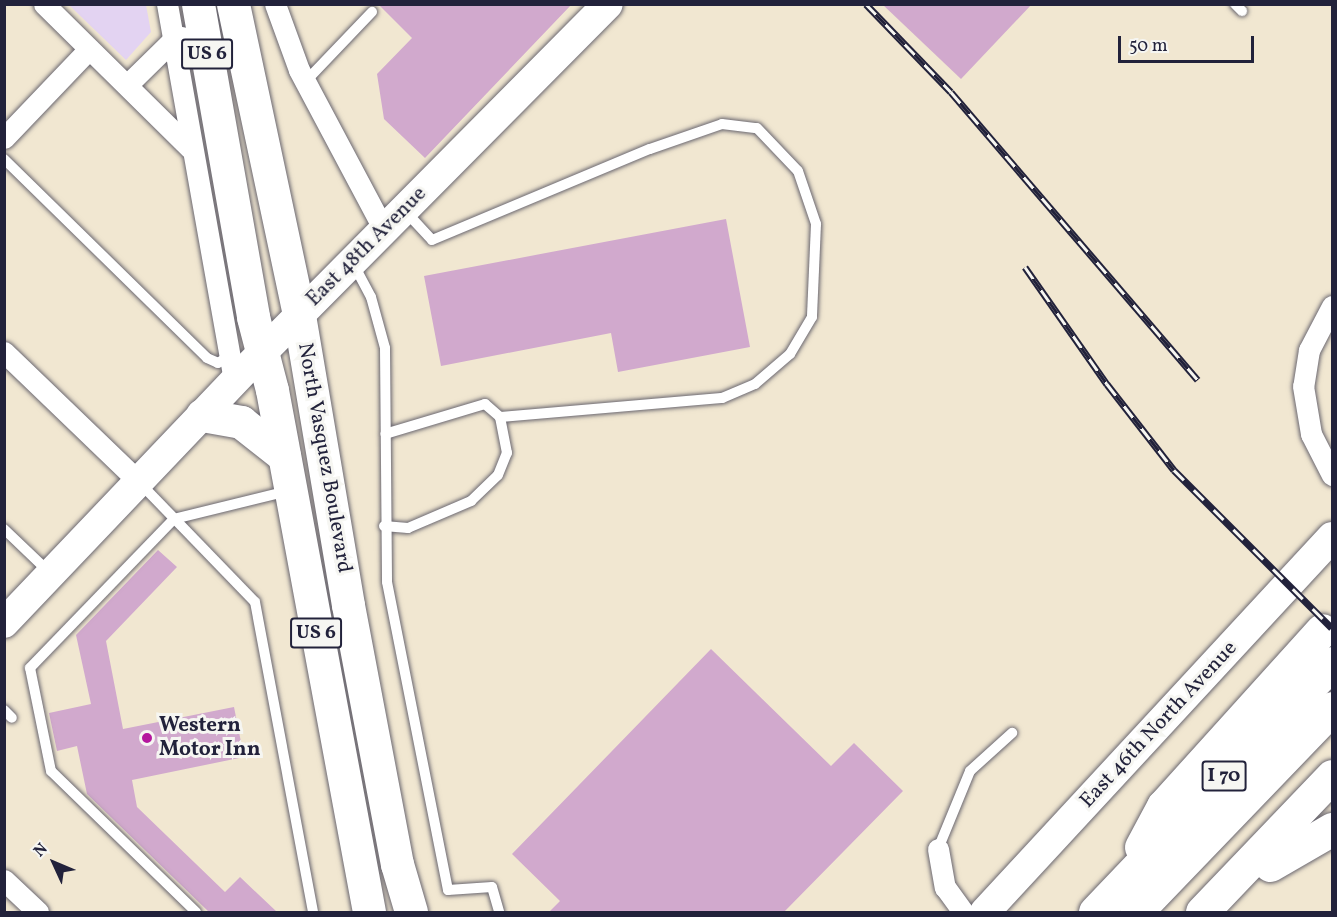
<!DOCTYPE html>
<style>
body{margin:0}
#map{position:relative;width:1337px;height:917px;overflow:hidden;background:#f1e7d1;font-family:Vollkorn,serif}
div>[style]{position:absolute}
.built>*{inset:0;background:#e3d3f2}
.building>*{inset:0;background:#d1a9cd}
.roads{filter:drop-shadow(0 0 2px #6a6770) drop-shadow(0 0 2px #6a6770)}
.lane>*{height:10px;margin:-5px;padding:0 5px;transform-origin:5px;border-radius:5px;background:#fff}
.street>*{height:21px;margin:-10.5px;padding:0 10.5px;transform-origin:10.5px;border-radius:10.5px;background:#fff}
.secondary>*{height:30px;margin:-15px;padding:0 15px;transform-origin:15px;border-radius:15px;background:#fff}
.highway>*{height:33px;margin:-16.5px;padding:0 16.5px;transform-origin:16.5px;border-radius:16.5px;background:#fff}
.rail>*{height:7px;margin-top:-3.5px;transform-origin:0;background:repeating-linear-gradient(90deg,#f6f6f2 0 14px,#22223b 0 28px);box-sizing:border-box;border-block:2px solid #22223b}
.dots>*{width:16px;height:16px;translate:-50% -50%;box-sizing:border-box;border:3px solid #f6f6f2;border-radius:50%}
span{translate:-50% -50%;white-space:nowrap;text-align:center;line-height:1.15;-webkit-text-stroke:6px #f6f6f2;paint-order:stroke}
.shield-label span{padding:2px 4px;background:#f6f6f2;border:2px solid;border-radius:4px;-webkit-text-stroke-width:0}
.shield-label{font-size:20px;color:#22223b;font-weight:700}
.street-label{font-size:21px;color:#22223b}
.poi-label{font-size:21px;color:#22223b;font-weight:700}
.left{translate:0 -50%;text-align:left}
.frame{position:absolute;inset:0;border:6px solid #22223b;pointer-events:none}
.north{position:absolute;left:24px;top:833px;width:60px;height:60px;-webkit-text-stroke:4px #f6f6f2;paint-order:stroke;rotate:314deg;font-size:16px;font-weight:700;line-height:24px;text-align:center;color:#22223b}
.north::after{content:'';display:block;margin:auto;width:21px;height:27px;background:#22223b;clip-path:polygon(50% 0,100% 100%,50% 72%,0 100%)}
.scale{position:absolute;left:1118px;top:36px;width:136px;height:27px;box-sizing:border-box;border:3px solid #22223b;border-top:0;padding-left:8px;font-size:18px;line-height:21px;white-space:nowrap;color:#22223b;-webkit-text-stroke:4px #f6f6f2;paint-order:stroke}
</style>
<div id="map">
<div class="built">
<i style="clip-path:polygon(69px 5px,146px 5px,151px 32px,126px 60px)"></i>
</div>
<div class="building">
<i style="clip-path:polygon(378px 4px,572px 4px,425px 158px,384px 119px,377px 74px,412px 38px)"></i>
<i style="clip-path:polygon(882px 4px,1032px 4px,961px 79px)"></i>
<i style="clip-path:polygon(726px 219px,750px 347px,618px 372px,611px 333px,441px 366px,424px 276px)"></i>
<i style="clip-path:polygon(158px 550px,177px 567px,106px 641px,123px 729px,234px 707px,244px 757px,132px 780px,137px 807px,225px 892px,240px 877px,277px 912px,209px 912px,87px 794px,77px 746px,57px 751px,49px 713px,91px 704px,76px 635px)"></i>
<i style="clip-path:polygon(711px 649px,831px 766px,854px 743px,903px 791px,784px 912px,549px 912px,560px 901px,512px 854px)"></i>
</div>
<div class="roads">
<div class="lane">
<i style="left:1235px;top:4px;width:10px;rotate:45deg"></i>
<i style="left:305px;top:82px;width:97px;rotate:-46.3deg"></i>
<i style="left:4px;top:159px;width:284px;rotate:44.4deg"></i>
<i style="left:207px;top:358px;width:12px;rotate:24deg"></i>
<i style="left:218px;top:363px;width:13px;rotate:-32deg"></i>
<i style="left:406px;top:212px;width:38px;rotate:47deg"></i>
<i style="left:432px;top:240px;width:236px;rotate:-22.7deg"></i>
<i style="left:650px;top:149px;width:76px;rotate:-19.1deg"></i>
<i style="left:722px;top:124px;width:35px;rotate:7deg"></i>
<i style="left:757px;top:128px;width:59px;rotate:46.4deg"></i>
<i style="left:798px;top:171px;width:56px;rotate:71.2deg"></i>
<i style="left:816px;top:224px;width:93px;rotate:92.5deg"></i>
<i style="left:812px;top:317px;width:43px;rotate:120.7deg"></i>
<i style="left:790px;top:354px;width:46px;rotate:139.4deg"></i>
<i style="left:755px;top:384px;width:36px;rotate:157deg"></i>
<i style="left:722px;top:398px;width:223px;rotate:175.1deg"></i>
<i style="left:354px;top:265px;width:36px;rotate:62deg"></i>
<i style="left:371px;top:297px;width:53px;rotate:74.6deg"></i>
<i style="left:385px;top:348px;width:234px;rotate:89.5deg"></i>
<i style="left:387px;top:582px;width:314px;rotate:78.8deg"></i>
<i style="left:448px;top:890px;width:44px;rotate:-3.9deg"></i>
<i style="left:492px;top:887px;width:26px;rotate:74deg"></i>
<i style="left:140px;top:483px;width:165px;rotate:46deg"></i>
<i style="left:255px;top:602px;width:315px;rotate:79.4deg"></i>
<i style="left:384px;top:526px;width:24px;rotate:5deg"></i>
<i style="left:408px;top:528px;width:69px;rotate:-23.2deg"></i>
<i style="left:471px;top:501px;width:37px;rotate:-44deg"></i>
<i style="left:498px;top:475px;width:24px;rotate:-68deg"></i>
<i style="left:507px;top:453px;width:37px;rotate:-101deg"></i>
<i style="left:500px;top:417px;width:20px;rotate:-139deg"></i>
<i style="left:485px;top:404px;width:104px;rotate:163.3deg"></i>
<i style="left:4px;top:529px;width:62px;rotate:43.7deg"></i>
<i style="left:4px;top:710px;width:11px;rotate:45deg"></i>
<i style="left:938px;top:849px;width:84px;rotate:-67.7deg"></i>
<i style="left:970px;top:771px;width:57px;rotate:-42.1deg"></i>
<i style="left:196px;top:912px;width:202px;rotate:-135.8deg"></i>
<i style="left:51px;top:771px;width:105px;rotate:-101.5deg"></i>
<i style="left:30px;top:668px;width:207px;rotate:-46deg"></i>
<i style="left:174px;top:519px;width:117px;rotate:-13.8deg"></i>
</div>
<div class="street">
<i style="left:44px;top:4px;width:205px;rotate:44.6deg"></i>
<i style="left:167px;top:4px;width:383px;rotate:79.9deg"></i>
<i style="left:275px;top:4px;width:70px;rotate:70deg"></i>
<i style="left:299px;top:70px;width:181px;rotate:62deg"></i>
<i style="left:127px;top:85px;width:66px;rotate:-44.4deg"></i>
<i style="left:174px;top:39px;width:8px;rotate:-14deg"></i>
<i style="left:4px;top:138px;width:123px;rotate:-46.3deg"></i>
<i style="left:1332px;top:306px;width:50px;rotate:117.6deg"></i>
<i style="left:1309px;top:350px;width:36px;rotate:99deg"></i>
<i style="left:1303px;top:386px;width:49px;rotate:80.5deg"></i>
<i style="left:1311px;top:434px;width:46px;rotate:62.9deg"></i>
<i style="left:4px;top:352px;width:186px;rotate:43.9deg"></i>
<i style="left:938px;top:849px;width:39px;rotate:80deg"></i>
<i style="left:945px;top:887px;width:31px;rotate:54deg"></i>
<i style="left:4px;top:880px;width:47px;rotate:43.3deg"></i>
</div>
<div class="secondary">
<i style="left:4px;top:623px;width:349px;rotate:-46.4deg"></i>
<i style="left:245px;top:370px;width:515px;rotate:-45.24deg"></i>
<i style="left:985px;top:912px;width:511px;rotate:-47.22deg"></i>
</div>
<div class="highway">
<i style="left:198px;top:4px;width:318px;rotate:80deg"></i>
<i style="left:253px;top:317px;width:75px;rotate:75.4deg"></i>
<i style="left:272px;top:390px;width:531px;rotate:79.47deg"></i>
<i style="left:233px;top:4px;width:318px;rotate:78deg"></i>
<i style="left:299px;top:315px;width:294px;rotate:80.4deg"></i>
<i style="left:348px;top:605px;width:264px;rotate:79.3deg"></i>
<i style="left:397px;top:864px;width:50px;rotate:73.7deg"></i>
<i style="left:202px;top:415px;width:40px;rotate:10deg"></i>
<i style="left:241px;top:422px;width:55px;rotate:38.3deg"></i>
<i style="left:1141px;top:847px;width:47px;rotate:-61.8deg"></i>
<i style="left:1163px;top:806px;width:237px;rotate:-47.9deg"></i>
<i style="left:1270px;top:865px;width:72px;rotate:-30.1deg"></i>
<i style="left:1095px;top:912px;width:344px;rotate:-46.4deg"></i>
<i style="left:1136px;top:912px;width:283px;rotate:-46.1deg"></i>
<i style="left:1202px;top:912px;width:188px;rotate:-46.3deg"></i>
</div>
</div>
<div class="rail">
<i style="left:866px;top:4px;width:122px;rotate:46deg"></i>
<i style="left:951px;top:92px;width:379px;rotate:49.4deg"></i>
<i style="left:1025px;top:267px;width:143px;rotate:55deg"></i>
<i style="left:1107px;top:384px;width:109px;rotate:52.1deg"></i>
<i style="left:1174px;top:470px;width:223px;rotate:45deg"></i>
</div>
<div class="dots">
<i style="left:147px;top:738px;background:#b5179e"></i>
</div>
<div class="shield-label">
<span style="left:207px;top:54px">US 6</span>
<span style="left:316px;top:633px">US 6</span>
<span style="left:1224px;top:776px">I 70</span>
</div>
<div class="street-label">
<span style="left:367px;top:247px;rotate:-45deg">East 48th Avenue</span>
<span style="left:324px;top:458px;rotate:80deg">North Vasquez Boulevard</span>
<span style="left:1159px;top:725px;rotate:-47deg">East 46th North Avenue</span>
</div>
<div class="poi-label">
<span class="left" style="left:159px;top:738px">Western<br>Motor Inn</span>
</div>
<div class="frame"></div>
<div class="north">N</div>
<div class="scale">50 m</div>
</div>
